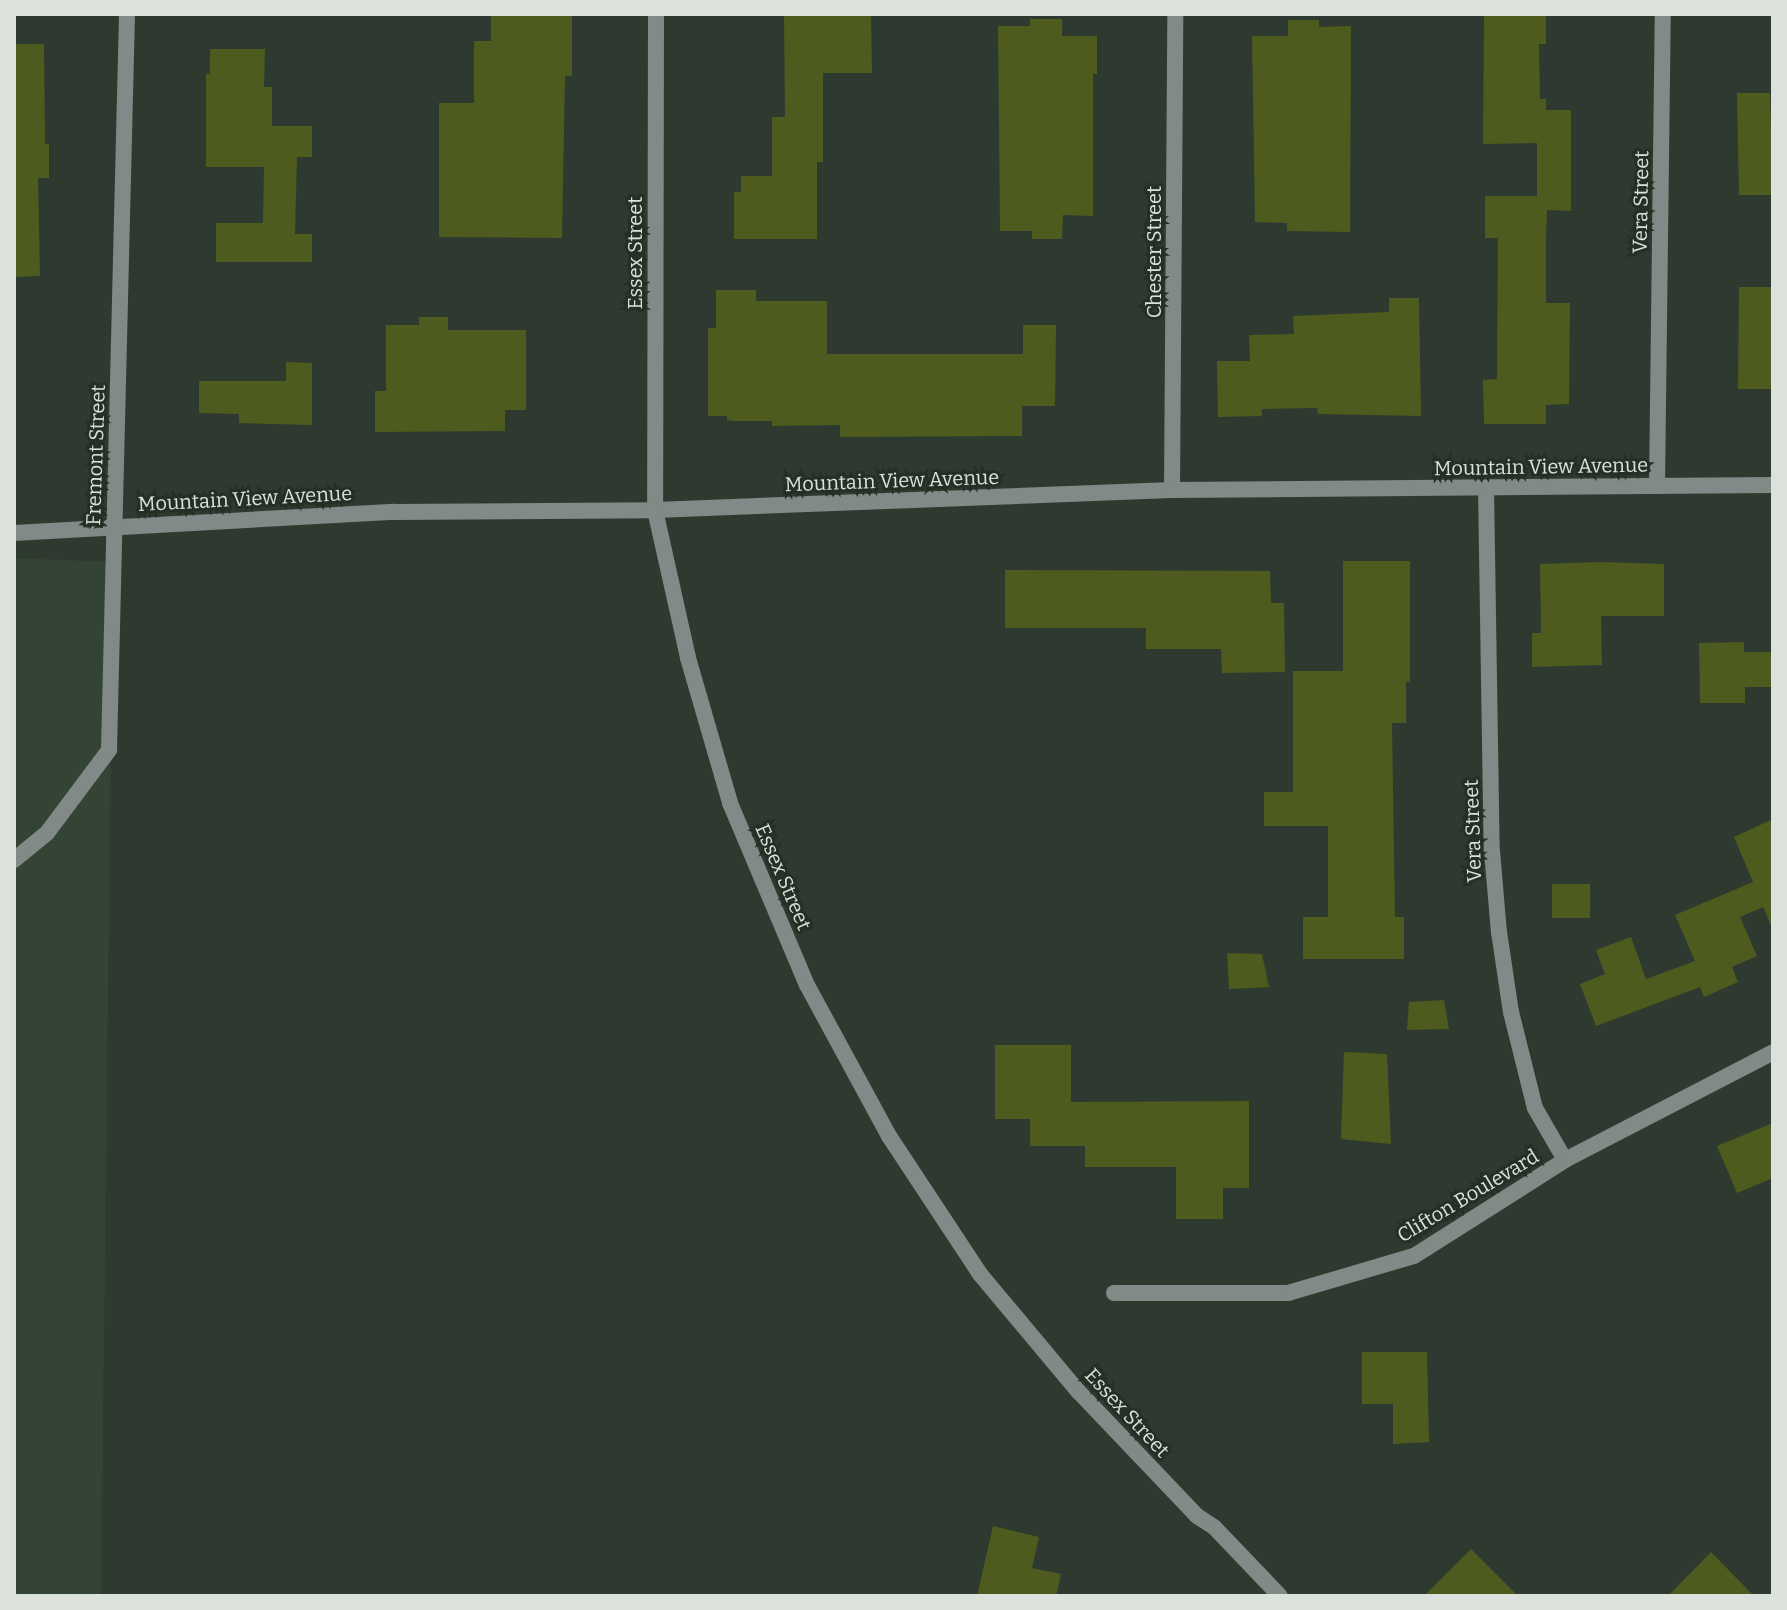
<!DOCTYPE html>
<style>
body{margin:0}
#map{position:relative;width:1787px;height:1610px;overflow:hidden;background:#2e3a2f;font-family:Bitter,serif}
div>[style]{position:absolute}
.built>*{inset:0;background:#334435}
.building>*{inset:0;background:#4e5b1e}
.minor>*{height:16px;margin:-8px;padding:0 8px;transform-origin:8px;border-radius:8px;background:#818a87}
.tertiary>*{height:16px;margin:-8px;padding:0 8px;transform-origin:8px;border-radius:8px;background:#818a87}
span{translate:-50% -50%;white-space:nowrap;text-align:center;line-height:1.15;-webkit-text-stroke:6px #243025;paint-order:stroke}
.street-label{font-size:20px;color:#dae2db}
.frame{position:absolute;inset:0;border:16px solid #dae2db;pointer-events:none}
</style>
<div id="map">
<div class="built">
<i style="clip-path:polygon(14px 558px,113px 562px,101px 1596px,14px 1596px)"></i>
</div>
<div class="building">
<i style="clip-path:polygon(491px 14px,572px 14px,572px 76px,565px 76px,562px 238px,439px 237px,439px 103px,474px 103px,474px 41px,491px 41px)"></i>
<i style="clip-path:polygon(784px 14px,871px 16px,872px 73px,823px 73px,823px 162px,817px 162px,817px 239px,734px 239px,734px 192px,741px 192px,741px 176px,772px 176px,772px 117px,785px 117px)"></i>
<i style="clip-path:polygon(1484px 14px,1546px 14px,1546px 44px,1539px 44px,1540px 99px,1546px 99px,1546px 110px,1571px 110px,1571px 211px,1547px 210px,1546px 239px,1546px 303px,1570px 303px,1569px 404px,1546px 405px,1546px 424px,1484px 424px,1483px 380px,1497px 379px,1498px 238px,1485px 238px,1485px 196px,1537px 196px,1537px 143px,1483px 144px)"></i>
<i style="clip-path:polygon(1030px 19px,1062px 19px,1062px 36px,1097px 36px,1097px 74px,1093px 74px,1093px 216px,1063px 215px,1062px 239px,1032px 239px,1032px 231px,1000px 231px,998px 26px,1030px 26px)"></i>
<i style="clip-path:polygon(1288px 20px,1319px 20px,1319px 27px,1351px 26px,1350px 232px,1287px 231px,1287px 223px,1255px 222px,1252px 36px,1288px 36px)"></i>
<i style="clip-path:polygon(14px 44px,44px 44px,45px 144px,49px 144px,49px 178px,38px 178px,40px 276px,14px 277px)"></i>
<i style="clip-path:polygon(210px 49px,265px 49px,264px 87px,272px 87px,272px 126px,312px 126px,312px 157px,297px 157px,295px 234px,312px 234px,312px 262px,216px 262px,216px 223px,263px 223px,264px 167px,206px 167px,206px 74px,210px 74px)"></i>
<i style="clip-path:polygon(1737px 93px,1770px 93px,1773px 195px,1739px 195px)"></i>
<i style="clip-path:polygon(1739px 287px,1773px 287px,1773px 389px,1738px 389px)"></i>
<i style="clip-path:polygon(716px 290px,756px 290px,756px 301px,827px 301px,827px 354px,1023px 354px,1023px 325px,1056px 325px,1055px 406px,1022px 406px,1022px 436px,840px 437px,840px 425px,772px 426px,772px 421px,733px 421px,727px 420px,727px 416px,708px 416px,708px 328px,716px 328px)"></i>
<i style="clip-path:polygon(1389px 298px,1419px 298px,1421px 416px,1318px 414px,1317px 408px,1262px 409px,1262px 416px,1218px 417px,1217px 361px,1250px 361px,1249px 335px,1294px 334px,1293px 316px,1389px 312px)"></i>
<i style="clip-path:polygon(419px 317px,448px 317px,448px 330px,526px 330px,526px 410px,505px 410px,505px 431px,375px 432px,375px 391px,386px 391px,386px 325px,419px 325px)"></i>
<i style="clip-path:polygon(286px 362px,312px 363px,312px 425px,239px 423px,239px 414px,199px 413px,199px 381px,286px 381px)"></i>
<i style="clip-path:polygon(1343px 561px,1410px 561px,1410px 682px,1406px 682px,1406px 723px,1392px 723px,1395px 917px,1404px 917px,1404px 959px,1303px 959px,1303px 917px,1328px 917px,1328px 826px,1264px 826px,1264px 792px,1293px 792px,1293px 671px,1343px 671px)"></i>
<i style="clip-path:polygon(1600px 562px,1664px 564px,1664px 616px,1601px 616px,1602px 665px,1532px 667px,1532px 633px,1541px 633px,1540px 564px)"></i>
<i style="clip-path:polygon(1005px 570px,1270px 571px,1271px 603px,1284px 603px,1285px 672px,1222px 673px,1221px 649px,1146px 649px,1146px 628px,1005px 628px)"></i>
<i style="clip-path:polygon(1744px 642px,1744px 652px,1773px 652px,1773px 687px,1745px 687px,1745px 703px,1700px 703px,1699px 643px)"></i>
<i style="clip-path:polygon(1773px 819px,1773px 930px,1763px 907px,1740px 917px,1757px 956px,1732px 967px,1738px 982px,1704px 997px,1700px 987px,1596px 1026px,1580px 984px,1605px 974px,1596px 950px,1631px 937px,1646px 979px,1695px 961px,1675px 915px,1753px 882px,1734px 837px)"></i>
<i style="clip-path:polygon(1552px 884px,1590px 884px,1590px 918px,1552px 918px)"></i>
<i style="clip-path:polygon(1227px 953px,1262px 954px,1269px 987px,1229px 989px)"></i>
<i style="clip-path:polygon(1444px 1000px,1449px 1029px,1407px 1030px,1409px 1002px)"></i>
<i style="clip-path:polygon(995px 1045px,1071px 1045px,1071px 1102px,1249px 1101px,1249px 1188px,1223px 1188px,1223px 1219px,1176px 1219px,1176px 1167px,1085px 1167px,1085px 1146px,1030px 1146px,1030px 1119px,995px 1119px)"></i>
<i style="clip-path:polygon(1344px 1052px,1387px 1054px,1391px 1144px,1341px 1139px)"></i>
<i style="clip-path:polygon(1773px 1123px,1773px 1178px,1737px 1193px,1717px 1146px)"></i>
<i style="clip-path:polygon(1362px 1352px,1427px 1352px,1429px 1442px,1393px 1444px,1393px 1404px,1362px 1404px)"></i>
<i style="clip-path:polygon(993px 1526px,1039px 1537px,1032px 1568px,1061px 1574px,1056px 1596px,977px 1596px)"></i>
<i style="clip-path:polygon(1471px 1549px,1518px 1596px,1424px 1596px)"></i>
<i style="clip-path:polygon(1711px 1552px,1754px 1596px,1668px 1596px)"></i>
</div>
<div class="minor">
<i style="left:1657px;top:486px;width:472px;rotate:-89.3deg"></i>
<i style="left:1486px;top:488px;width:363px;rotate:89.1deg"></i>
<i style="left:1492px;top:851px;width:81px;rotate:85.1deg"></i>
<i style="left:1499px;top:932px;width:81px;rotate:81.5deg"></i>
<i style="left:1511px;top:1012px;width:99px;rotate:76deg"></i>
<i style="left:1535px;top:1108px;width:60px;rotate:60deg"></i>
<i style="left:1172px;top:490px;width:476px;rotate:-89.6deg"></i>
<i style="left:14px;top:533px;width:381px;rotate:-3.2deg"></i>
<i style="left:394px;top:512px;width:261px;rotate:-0.4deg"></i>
<i style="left:655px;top:510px;width:517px;rotate:-2.22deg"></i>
<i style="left:1172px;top:490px;width:601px;rotate:-0.48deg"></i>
<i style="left:1114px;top:1293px;width:174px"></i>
<i style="left:1288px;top:1293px;width:131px;rotate:-16.4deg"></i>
<i style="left:1414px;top:1256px;width:179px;rotate:-32.4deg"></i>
<i style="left:1565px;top:1160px;width:234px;rotate:-27.4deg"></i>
</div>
<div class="tertiary">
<i style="left:656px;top:14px;width:496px;rotate:90.1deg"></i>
<i style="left:655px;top:510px;width:152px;rotate:77.4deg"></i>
<i style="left:688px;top:658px;width:151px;rotate:73.8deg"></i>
<i style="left:730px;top:803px;width:198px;rotate:67.1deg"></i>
<i style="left:807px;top:985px;width:172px;rotate:61.5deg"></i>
<i style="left:889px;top:1136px;width:165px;rotate:56.6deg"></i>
<i style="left:980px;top:1274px;width:153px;rotate:50.1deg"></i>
<i style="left:1078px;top:1391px;width:173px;rotate:46.4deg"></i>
<i style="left:1197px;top:1516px;width:20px;rotate:33deg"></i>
<i style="left:1214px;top:1527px;width:95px;rotate:46.3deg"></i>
<i style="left:14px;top:860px;width:43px;rotate:-39.3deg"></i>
<i style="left:47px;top:833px;width:104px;rotate:-53.2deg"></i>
<i style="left:109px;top:750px;width:736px;rotate:-88.6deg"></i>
</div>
<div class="street-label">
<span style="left:1641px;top:202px;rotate:-89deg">Vera Street</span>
<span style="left:1154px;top:252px;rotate:-90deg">Chester Street</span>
<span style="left:635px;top:253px;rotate:-90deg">Essex Street</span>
<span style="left:96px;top:455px;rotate:-88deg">Fremont Street</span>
<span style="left:1541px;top:467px;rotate:-1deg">Mountain View Avenue</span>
<span style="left:892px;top:481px;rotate:-2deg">Mountain View Avenue</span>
<span style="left:245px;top:499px;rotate:-3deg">Mountain View Avenue</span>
<span style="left:1473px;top:831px;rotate:-92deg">Vera Street</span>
<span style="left:783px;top:877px;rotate:67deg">Essex Street</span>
<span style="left:1468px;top:1196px;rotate:-31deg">Clifton Boulevard</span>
<span style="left:1127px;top:1413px;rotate:47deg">Essex Street</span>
</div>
<div class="frame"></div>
</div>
